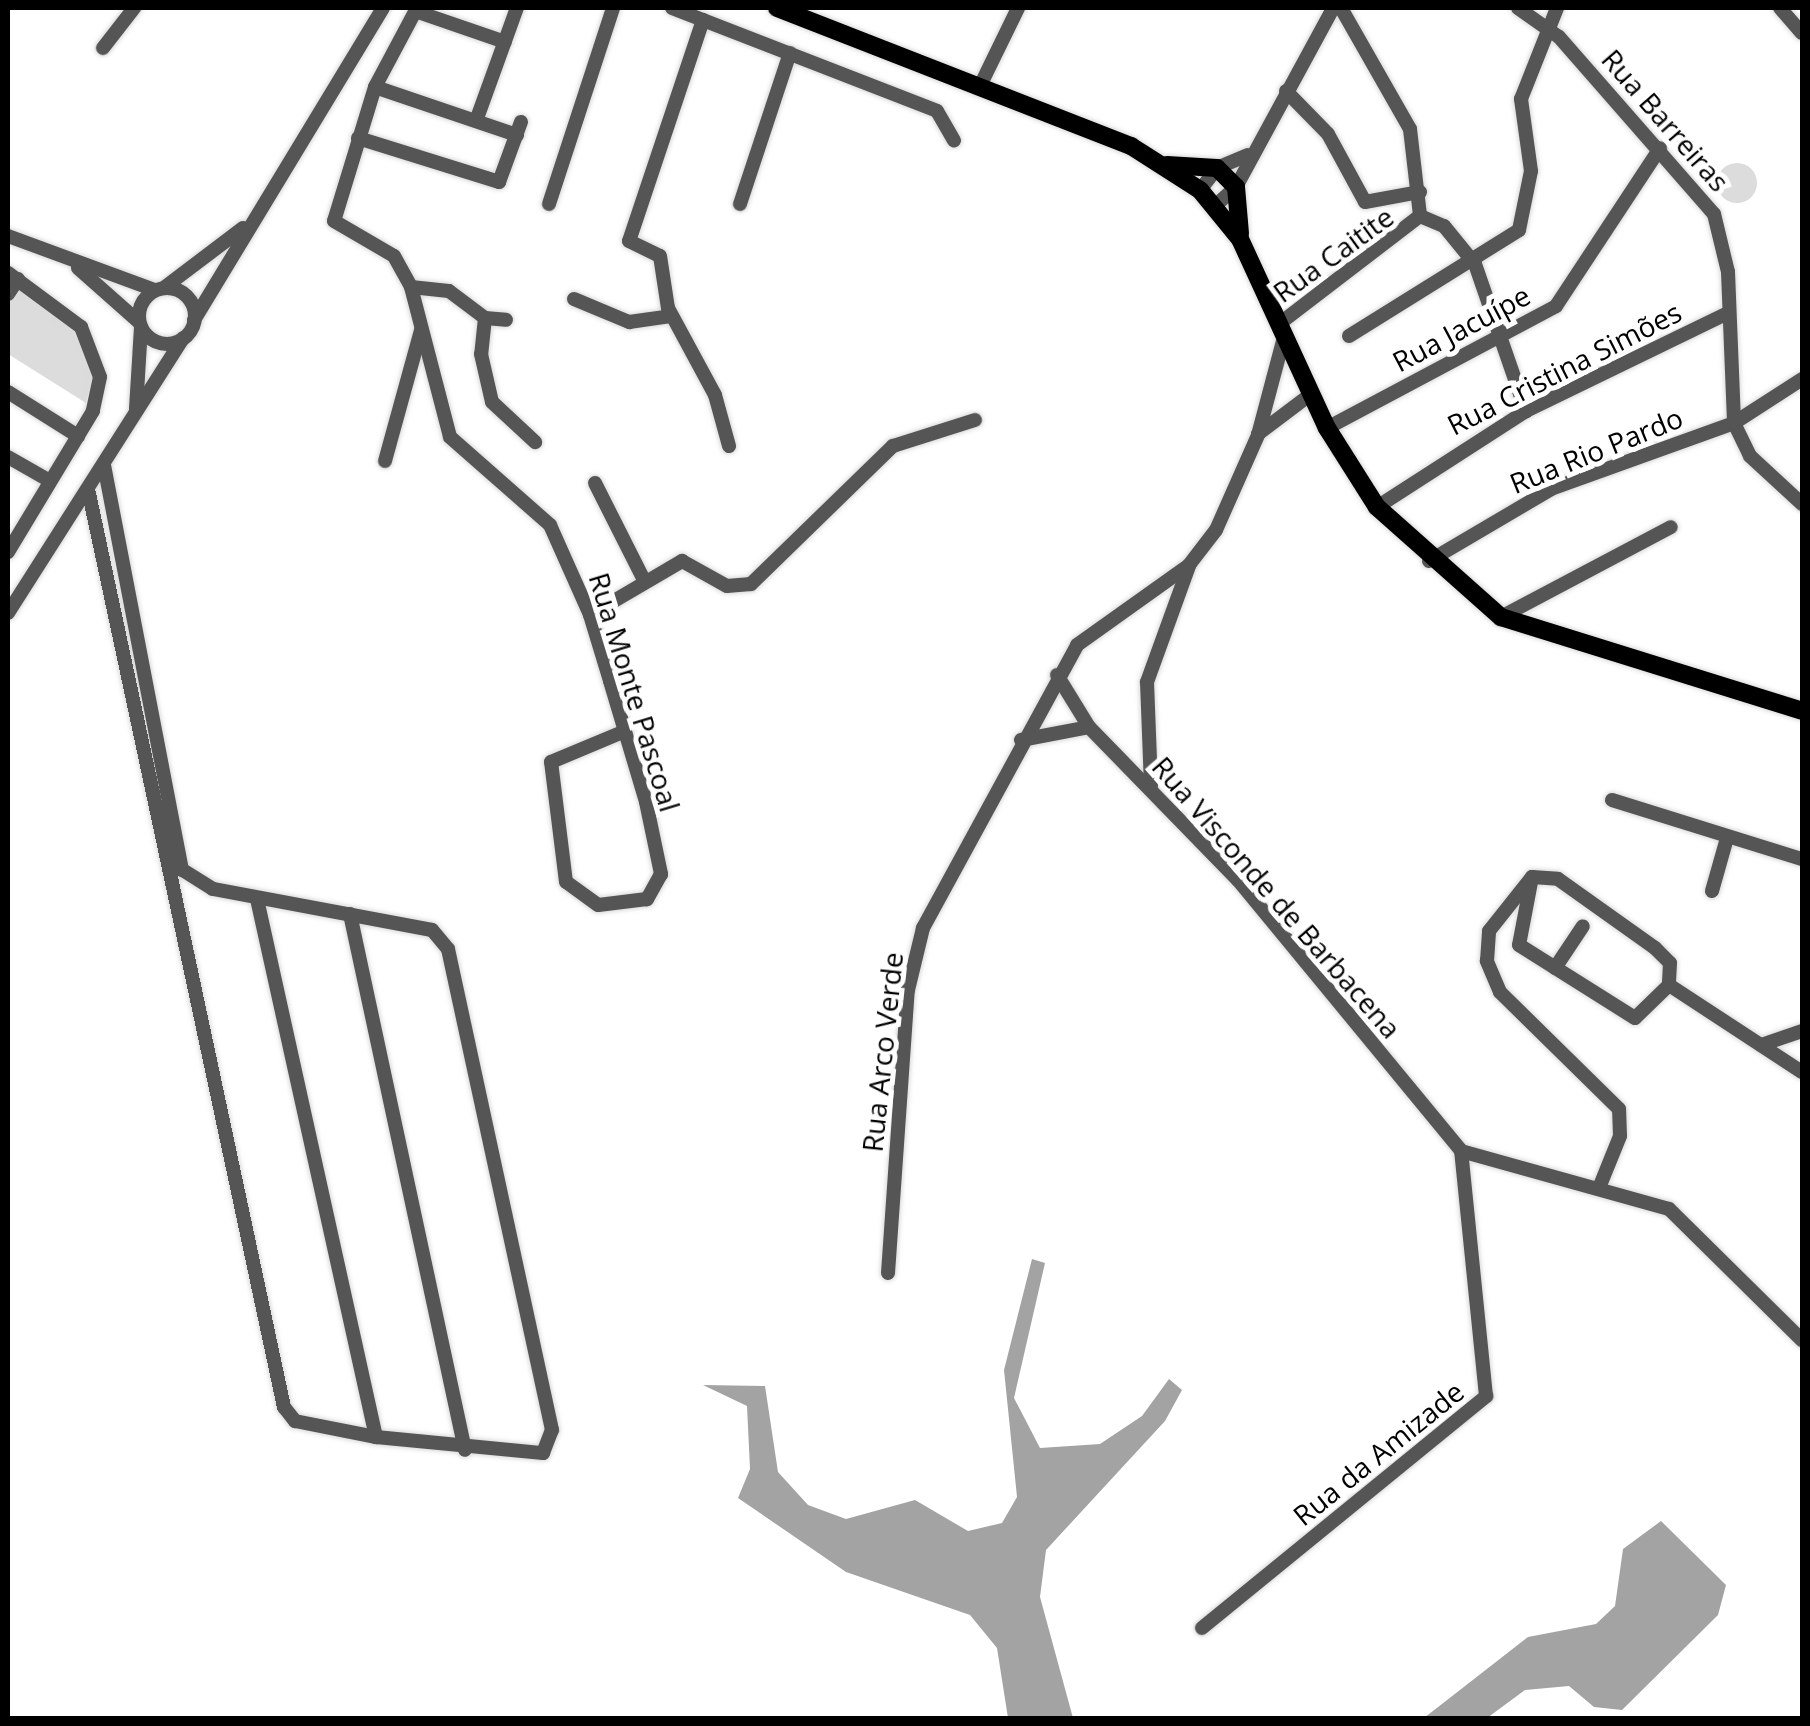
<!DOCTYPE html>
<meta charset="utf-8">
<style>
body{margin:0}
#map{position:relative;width:1810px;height:1726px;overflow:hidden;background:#fff;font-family:"Open Sans",sans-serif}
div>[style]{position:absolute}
.green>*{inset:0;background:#dcdcdc}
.round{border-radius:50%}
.water>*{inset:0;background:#a3a3a3}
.roads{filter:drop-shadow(0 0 2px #dbdbdb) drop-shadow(0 0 2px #dbdbdb)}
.minor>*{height:14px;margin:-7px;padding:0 7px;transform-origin:7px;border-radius:7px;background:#555}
.minor>.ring{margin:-7px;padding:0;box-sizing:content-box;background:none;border:14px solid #555;border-radius:50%}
.major>*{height:18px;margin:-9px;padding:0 9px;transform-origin:9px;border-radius:9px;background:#000}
span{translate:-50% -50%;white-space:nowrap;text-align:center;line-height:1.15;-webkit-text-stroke:10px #fff;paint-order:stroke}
.street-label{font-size:28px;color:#000}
.frame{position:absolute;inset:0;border:10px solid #000;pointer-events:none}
</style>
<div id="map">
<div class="green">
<i class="round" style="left:1717px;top:163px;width:40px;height:40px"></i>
<i style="clip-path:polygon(18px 286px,78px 327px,93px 376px,86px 403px,8px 354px,8px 304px)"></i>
</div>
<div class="water">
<i style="clip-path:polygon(1032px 1259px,1045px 1263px,1014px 1398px,1040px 1448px,1100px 1444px,1142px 1416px,1169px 1379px,1182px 1390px,1165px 1421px,1046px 1550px,1040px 1597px,1073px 1718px,1008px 1718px,997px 1648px,970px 1615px,846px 1572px,738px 1498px,750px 1469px,747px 1406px,703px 1385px,765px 1386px,778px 1472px,808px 1505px,846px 1519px,915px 1500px,968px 1531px,1002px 1523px,1017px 1497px,1004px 1370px)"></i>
<i style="clip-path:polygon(1661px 1521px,1726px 1585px,1718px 1615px,1622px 1710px,1594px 1707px,1569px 1686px,1525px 1690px,1487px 1718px,1424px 1718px,1528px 1637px,1596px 1624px,1615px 1606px,1623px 1549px)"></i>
</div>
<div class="roads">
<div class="minor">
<i style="left:417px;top:8px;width:89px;rotate:118deg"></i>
<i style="left:375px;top:87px;width:140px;rotate:107deg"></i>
<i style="left:334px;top:221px;width:69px;rotate:30.3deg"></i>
<i style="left:394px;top:256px;width:35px;rotate:61deg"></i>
<i style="left:411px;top:287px;width:155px;rotate:75.4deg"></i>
<i style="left:450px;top:437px;width:133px;rotate:41.3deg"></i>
<i style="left:550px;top:525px;width:98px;rotate:66deg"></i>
<i style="left:590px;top:615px;width:69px;rotate:73.1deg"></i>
<i style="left:610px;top:681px;width:126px;rotate:73.4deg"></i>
<i style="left:646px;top:802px;width:74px;rotate:78.2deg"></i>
<i style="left:661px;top:874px;width:29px;rotate:119deg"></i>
<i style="left:647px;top:899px;width:49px;rotate:173deg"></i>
<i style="left:598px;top:905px;width:39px;rotate:-144deg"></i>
<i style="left:566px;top:882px;width:121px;rotate:-97.1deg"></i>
<i style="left:551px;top:762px;width:80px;rotate:-22.7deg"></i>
<i style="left:672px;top:8px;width:284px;rotate:21.2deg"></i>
<i style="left:937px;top:111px;width:34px;rotate:60deg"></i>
<i style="left:1341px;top:8px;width:139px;rotate:60.3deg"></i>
<i style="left:1410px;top:129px;width:88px;rotate:83.4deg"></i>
<i style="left:1518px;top:8px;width:50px;rotate:35.3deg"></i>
<i style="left:1559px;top:37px;width:235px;rotate:48.8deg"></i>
<i style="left:1714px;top:214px;width:60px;rotate:76.4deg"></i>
<i style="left:1728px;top:272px;width:151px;rotate:87.7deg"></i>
<i style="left:1734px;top:423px;width:37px;rotate:64deg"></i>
<i style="left:1750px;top:456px;width:71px;rotate:42.7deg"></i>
<i style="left:1780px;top:8px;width:33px;rotate:49deg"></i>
<i style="left:415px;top:11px;width:95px;rotate:19deg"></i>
<i style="left:703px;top:20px;width:233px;rotate:108.5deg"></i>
<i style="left:629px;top:241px;width:34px;rotate:26deg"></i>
<i style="left:660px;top:256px;width:53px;rotate:81.3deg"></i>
<i style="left:668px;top:308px;width:99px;rotate:61.6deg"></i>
<i style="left:715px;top:395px;width:53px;rotate:74.6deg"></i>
<i style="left:103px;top:48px;width:51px;rotate:-52.2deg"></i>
<i style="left:981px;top:84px;width:85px;rotate:-64deg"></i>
<i style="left:375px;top:87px;width:150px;rotate:18.7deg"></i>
<i style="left:1286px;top:91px;width:60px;rotate:45.7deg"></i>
<i style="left:1328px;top:134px;width:77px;rotate:61.4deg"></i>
<i style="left:1365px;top:202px;width:56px;rotate:-10.3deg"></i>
<i style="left:476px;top:121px;width:120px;rotate:-70.1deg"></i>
<i style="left:358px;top:138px;width:148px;rotate:17.3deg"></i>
<i style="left:499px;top:182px;width:64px;rotate:-69.9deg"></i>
<i style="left:1200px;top:190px;width:28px;rotate:-52deg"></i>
<i style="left:1217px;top:168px;width:33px;rotate:-23deg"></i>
<i style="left:549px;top:204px;width:206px;rotate:-71.9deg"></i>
<i style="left:740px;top:204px;width:159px;rotate:-71.7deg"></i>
<i style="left:1216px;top:205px;width:27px;rotate:-42deg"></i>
<i style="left:1236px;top:187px;width:204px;rotate:-61.5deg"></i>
<i style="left:1420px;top:216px;width:26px;rotate:23deg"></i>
<i style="left:1444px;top:226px;width:49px;rotate:50.8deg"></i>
<i style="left:1475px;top:264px;width:156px;rotate:70.9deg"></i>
<i style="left:8px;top:236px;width:157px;rotate:20.2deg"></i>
<i style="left:78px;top:268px;width:81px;rotate:41.5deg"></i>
<i style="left:8px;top:273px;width:91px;rotate:36.5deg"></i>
<i style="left:81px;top:327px;width:53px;rotate:69.2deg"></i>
<i style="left:100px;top:377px;width:35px;rotate:102deg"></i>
<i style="left:93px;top:411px;width:165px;rotate:121.1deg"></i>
<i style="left:165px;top:287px;width:98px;rotate:-37.1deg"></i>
<i style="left:411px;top:287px;width:38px;rotate:6deg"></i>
<i style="left:449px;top:291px;width:45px;rotate:36.9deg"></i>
<i style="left:485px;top:318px;width:21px;rotate:5deg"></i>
<i class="ring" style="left:139px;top:288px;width:42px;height:42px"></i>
<i style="left:8px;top:294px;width:18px;rotate:-56deg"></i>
<i style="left:574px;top:299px;width:60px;rotate:22.7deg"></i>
<i style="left:629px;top:322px;width:42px;rotate:-8.1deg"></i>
<i style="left:485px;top:318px;width:36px;rotate:96deg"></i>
<i style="left:481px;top:354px;width:49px;rotate:77.1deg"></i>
<i style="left:492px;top:402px;width:59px;rotate:42.9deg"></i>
<i style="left:194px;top:320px;width:365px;rotate:-58.8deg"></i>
<i style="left:1279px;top:324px;width:178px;rotate:-37.5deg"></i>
<i style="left:1349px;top:336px;width:200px;rotate:-31.9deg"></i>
<i style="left:1519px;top:230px;width:60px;rotate:-78.5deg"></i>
<i style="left:1531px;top:171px;width:73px;rotate:-97.9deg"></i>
<i style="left:1521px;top:99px;width:98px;rotate:-68.4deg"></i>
<i style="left:8px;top:392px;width:83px;rotate:32.2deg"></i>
<i style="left:136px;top:409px;width:82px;rotate:-86.5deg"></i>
<i style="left:1327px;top:428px;width:259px;rotate:-28deg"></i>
<i style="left:1556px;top:306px;width:189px;rotate:-56.6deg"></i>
<i style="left:1258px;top:434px;width:66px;rotate:-37deg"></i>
<i style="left:8px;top:457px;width:48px;rotate:29.7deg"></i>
<i style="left:385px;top:461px;width:136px;rotate:-74.6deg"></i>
<i style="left:595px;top:483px;width:109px;rotate:63.2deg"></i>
<i style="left:88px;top:489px;width:939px;rotate:77.95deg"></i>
<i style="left:284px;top:1407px;width:18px;rotate:52deg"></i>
<i style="left:295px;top:1421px;width:83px;rotate:11.2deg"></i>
<i style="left:376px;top:1437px;width:168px;rotate:5.5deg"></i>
<i style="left:543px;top:1453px;width:25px;rotate:-69deg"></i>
<i style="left:552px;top:1430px;width:492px;rotate:-102.2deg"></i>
<i style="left:448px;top:949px;width:25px;rotate:-130deg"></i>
<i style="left:432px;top:930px;width:223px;rotate:-169.4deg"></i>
<i style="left:213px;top:889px;width:36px;rotate:-148deg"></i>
<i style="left:182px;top:870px;width:413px;rotate:-100.9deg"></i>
<i style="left:1377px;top:507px;width:177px;rotate:-32.8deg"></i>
<i style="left:1526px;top:411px;width:225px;rotate:-25.9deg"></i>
<i style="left:1429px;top:561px;width:142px;rotate:-30.5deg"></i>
<i style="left:1551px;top:489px;width:195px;rotate:-19.8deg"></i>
<i style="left:1734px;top:423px;width:81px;rotate:-32.9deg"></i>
<i style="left:8px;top:613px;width:326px;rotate:-57.5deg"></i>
<i style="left:590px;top:615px;width:107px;rotate:-30.4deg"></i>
<i style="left:682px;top:561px;width:51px;rotate:29.1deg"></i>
<i style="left:727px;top:586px;width:24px;rotate:-5deg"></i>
<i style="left:751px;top:584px;width:198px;rotate:-44.2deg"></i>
<i style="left:893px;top:446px;width:86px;rotate:-17.6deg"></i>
<i style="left:1501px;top:617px;width:192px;rotate:-27.9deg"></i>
<i style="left:1057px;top:675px;width:61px;rotate:58.4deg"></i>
<i style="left:1089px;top:727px;width:214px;rotate:45.8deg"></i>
<i style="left:1238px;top:880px;width:351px;rotate:50.5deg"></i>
<i style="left:1461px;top:1151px;width:216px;rotate:15.6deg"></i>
<i style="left:1669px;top:1209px;width:187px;rotate:44.6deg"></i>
<i style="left:1021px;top:740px;width:69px;rotate:-10.8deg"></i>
<i style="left:1151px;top:786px;width:104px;rotate:-92.2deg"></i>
<i style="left:1147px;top:682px;width:123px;rotate:-70.1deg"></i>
<i style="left:1612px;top:800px;width:199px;rotate:17.3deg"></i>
<i style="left:1532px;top:877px;width:69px;rotate:100.8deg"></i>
<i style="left:1519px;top:945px;width:137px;rotate:32.2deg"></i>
<i style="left:1635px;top:1018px;width:47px;rotate:-44.1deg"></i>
<i style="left:1712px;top:891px;width:55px;rotate:-74.2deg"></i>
<i style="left:257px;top:899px;width:551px;rotate:77.53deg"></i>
<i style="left:350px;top:914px;width:548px;rotate:77.89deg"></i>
<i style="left:1555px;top:968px;width:50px;rotate:-56.3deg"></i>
<i style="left:1761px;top:1045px;width:43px;rotate:-18.9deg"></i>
<i style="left:1599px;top:1188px;width:56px;rotate:-68deg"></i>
<i style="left:1620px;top:1136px;width:27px;rotate:-92deg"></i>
<i style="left:1619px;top:1109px;width:167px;rotate:-135.5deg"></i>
<i style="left:1500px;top:992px;width:34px;rotate:-113deg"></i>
<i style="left:1487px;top:961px;width:30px;rotate:-86deg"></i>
<i style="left:1489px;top:931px;width:69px;rotate:-51.5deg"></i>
<i style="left:1532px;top:877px;width:26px;rotate:4deg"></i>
<i style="left:1558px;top:879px;width:119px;rotate:35.4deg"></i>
<i style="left:1655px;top:948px;width:21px;rotate:45deg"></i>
<i style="left:1670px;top:963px;width:22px;rotate:93deg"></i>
<i style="left:1669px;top:985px;width:159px;rotate:33.2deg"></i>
<i style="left:888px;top:1273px;width:284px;rotate:-86deg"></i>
<i style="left:908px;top:990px;width:64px;rotate:-76.4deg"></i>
<i style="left:923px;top:928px;width:322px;rotate:-61.4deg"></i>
<i style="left:1077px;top:645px;width:138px;rotate:-35.5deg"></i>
<i style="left:1189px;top:565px;width:44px;rotate:-52.4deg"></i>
<i style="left:1216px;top:530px;width:104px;rotate:-66.1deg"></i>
<i style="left:1258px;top:435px;width:101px;rotate:-75.1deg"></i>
<i style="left:1202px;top:1628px;width:367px;rotate:-39.2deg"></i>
<i style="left:1486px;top:1396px;width:246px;rotate:-95.8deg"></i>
</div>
<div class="major">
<i style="left:777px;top:8px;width:380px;rotate:21.3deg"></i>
<i style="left:1131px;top:146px;width:82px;rotate:32.5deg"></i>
<i style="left:1200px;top:190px;width:63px;rotate:50.8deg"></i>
<i style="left:1240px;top:239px;width:208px;rotate:65.3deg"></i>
<i style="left:1327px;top:428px;width:93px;rotate:57.7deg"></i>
<i style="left:1377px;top:507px;width:166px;rotate:41.6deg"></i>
<i style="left:1501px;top:617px;width:315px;rotate:17.3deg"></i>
<i style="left:1167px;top:165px;width:50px;rotate:3.4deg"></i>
<i style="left:1217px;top:168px;width:27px;rotate:45deg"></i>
<i style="left:1236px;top:187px;width:47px;rotate:85.1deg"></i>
</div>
</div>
<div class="street-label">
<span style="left:1666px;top:120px;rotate:49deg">Rua Barreiras</span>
<span style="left:1333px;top:254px;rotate:-36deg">Rua Caitite</span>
<span style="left:1461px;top:328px;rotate:-28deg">Rua Jacuípe</span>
<span style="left:1564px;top:368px;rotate:-27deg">Rua Cristina Simões</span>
<span style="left:1596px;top:450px;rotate:-22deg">Rua Rio Pardo</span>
<span style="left:635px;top:692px;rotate:73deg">Rua Monte Pascoal</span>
<span style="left:1277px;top:897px;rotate:49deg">Rua Visconde de Barbacena</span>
<span style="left:882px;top:1052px;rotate:-84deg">Rua Arco Verde</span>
<span style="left:1378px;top:1453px;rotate:-39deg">Rua da Amizade</span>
</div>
<div class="frame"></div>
</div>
